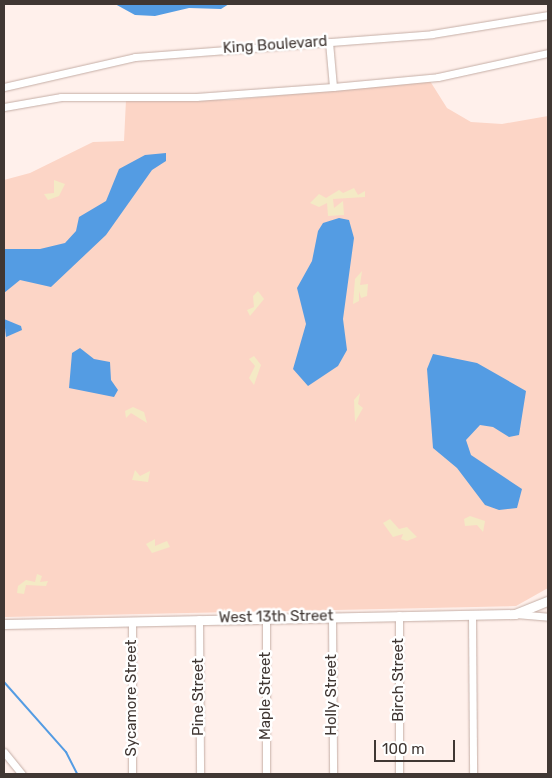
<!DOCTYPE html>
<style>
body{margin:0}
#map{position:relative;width:552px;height:778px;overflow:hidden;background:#fff0eb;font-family:Rubik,sans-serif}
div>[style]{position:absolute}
.green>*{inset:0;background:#fcd5c6}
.sand>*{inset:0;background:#f4eac5}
.water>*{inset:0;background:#549ce3}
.stream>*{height:2px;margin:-1px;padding:0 1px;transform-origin:1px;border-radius:1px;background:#549ce3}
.roads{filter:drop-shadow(0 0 1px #c5aea6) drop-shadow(0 0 1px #c5aea6)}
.minor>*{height:7px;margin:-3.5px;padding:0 3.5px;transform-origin:3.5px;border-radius:3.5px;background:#fff}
.major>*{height:9px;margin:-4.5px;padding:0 4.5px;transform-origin:4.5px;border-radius:4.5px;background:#fff}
span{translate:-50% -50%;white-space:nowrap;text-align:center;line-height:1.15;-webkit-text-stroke:5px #fff;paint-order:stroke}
.street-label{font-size:15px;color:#403733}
.frame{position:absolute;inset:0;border:5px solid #403733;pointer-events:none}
.scale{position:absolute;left:374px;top:740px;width:81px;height:22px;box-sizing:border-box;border:2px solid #403733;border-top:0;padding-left:6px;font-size:15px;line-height:18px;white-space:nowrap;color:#403733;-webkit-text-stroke:4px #fff;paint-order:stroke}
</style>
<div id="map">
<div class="green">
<i style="clip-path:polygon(430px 81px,447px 108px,471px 122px,502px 124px,548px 116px,548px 588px,516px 606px,4px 617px,4px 180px,30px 173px,93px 142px,124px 141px,126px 100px,230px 100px)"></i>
</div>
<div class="sand">
<i style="clip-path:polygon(54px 180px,65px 184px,59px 196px,48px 200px,44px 194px,54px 193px)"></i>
<i style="clip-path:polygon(354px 188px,358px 195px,365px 191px,365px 197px,333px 199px,334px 208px,343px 201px,344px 215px,328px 216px,327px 203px,319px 207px,310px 203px,319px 194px,326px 198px,339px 190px,343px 193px)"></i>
<i style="clip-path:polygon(362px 271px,360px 285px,368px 284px,367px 296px,361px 298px,359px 291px,359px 301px,353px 304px,355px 279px)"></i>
<i style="clip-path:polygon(258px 291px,264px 299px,250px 316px,247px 310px,254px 307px,253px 296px)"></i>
<i style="clip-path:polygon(254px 356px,261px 365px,254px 385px,249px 378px,255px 366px,249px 359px)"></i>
<i style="clip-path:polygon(360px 393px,358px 404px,363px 408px,355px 422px,354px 400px)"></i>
<i style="clip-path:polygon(133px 407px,144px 412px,147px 423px,131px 413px,126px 418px,125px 411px)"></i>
<i style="clip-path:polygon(135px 470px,140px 476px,150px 471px,148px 482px,132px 480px)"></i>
<i style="clip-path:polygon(470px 516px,485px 521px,483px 532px,477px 525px,465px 526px,464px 519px)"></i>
<i style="clip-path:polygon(390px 519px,399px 529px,407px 527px,417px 537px,407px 541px,401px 539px,403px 534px,393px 537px,383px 523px)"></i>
<i style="clip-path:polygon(155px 539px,155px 546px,167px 541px,170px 547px,152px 553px,146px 544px)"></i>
<i style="clip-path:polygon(37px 574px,42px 576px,40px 582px,48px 581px,46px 586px,26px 585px,24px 594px,17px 593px,18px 586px,26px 580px,35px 582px)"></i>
</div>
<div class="water">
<i style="clip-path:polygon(115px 4px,229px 4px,221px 9px,189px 8px,155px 16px,135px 15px)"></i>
<i style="clip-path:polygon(166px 153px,166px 161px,152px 170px,106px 235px,51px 287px,20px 280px,4px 293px,4px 249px,40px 249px,65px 243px,76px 231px,79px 217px,106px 201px,119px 169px,145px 155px)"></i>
<i style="clip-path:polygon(339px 218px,349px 220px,354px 238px,343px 319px,347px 350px,338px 366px,308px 386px,293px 369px,306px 324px,297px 288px,312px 261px,318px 231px,323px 223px)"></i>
<i style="clip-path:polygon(4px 319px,21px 326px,22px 330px,6px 337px)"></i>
<i style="clip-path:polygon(80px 348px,94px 359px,110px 362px,111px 380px,118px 390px,114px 397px,69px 388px,72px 353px)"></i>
<i style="clip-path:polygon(433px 354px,477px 363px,526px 391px,519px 435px,509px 437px,493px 427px,480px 425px,466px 440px,471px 455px,522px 489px,517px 508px,499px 510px,485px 505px,457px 468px,433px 448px,427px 369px)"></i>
</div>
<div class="stream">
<i style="left:4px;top:682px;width:94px;rotate:48.5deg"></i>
<i style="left:66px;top:752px;width:25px;rotate:63deg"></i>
</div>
<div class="roads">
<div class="minor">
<i style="left:329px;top:42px;width:45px;rotate:84.9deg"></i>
<i style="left:4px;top:87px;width:134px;rotate:-12.9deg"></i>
<i style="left:135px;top:57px;width:298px;rotate:-4.4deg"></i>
<i style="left:432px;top:34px;width:118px;rotate:-9.3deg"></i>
<i style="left:4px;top:107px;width:58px;rotate:-10deg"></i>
<i style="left:61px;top:97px;width:135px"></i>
<i style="left:196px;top:97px;width:137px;rotate:-4.2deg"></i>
<i style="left:333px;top:87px;width:105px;rotate:-5.4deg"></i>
<i style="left:438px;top:77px;width:113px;rotate:-12.3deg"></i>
<i style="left:516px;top:614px;width:32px;rotate:5deg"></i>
<i style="left:399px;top:615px;width:159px;rotate:90deg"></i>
<i style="left:472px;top:615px;width:159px;rotate:89.6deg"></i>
<i style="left:332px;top:616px;width:158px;rotate:89.6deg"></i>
<i style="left:266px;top:617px;width:157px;rotate:90deg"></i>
<i style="left:199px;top:619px;width:155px;rotate:89.6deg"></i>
<i style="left:132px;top:621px;width:153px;rotate:90deg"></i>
<i style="left:4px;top:752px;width:28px;rotate:51deg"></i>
</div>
<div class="major">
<i style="left:4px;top:624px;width:511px;rotate:-1.12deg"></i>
<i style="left:515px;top:614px;width:35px;rotate:-22deg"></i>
</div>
</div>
<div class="street-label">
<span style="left:275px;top:45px;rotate:-4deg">King Boulevard</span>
<span style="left:276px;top:617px;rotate:-1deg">West 13th Street</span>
<span style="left:399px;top:680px;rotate:-90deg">Birch Street</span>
<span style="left:332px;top:695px;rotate:-90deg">Holly Street</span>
<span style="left:266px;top:696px;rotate:-90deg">Maple Street</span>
<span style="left:199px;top:697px;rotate:-90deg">Pine Street</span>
<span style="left:132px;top:698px;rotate:-90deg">Sycamore Street</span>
</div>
<div class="frame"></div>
<div class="scale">100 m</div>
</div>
